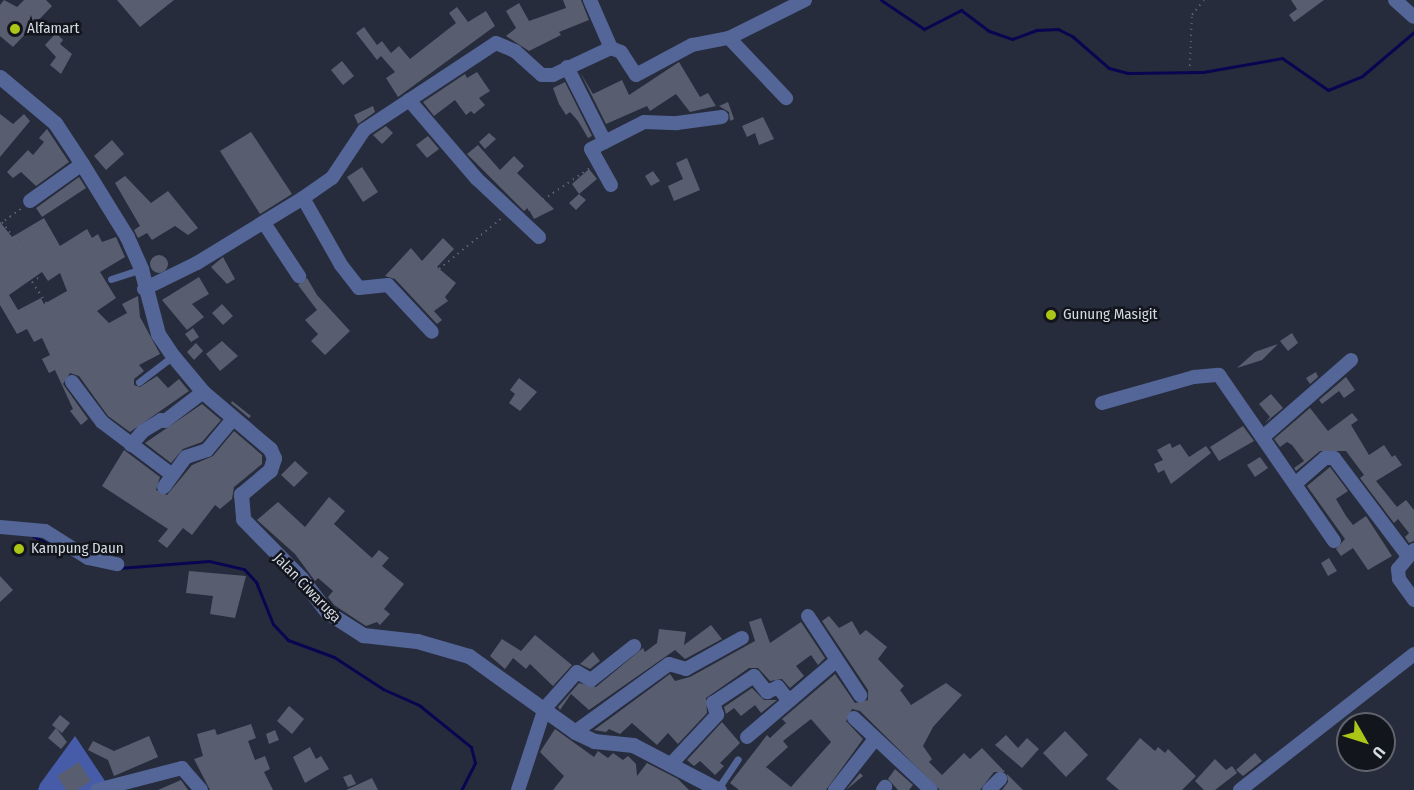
<!DOCTYPE html>
<style>
body{margin:0}
#map{position:relative;width:1414px;height:790px;overflow:hidden;background:#262c3c;font-family:"Fira Sans Condensed",sans-serif}
div>[style]{position:absolute}
.forest>*{inset:0;background:#465ca9}
.stream>*{height:3px;margin:-1.5px;padding:0 1.5px;transform-origin:1.5px;border-radius:1.5px;background:#080650}
.building>*{inset:0;background:#585e70}
.round{border-radius:50%}
.path>*{height:2px;margin-top:-1px;transform-origin:0;background:repeating-linear-gradient(90deg,#5b616f 0 1.5px,transparent 0 6px)}
.service>*{height:7px;margin:-3.5px;padding:0 3.5px;transform-origin:3.5px;border-radius:3.5px;background:#546598}
.minor>*{height:14px;margin:-7px;padding:0 7px;transform-origin:7px;border-radius:7px;background:#546598}
.tertiary>*{height:15px;margin:-7.5px;padding:0 7.5px;transform-origin:7.5px;border-radius:7.5px;background:#546598}
.dots>*{width:16px;height:16px;translate:-50% -50%;box-sizing:border-box;border:3px solid #12151c;border-radius:50%}
span{translate:-50% -50%;white-space:nowrap;text-align:center;line-height:1.15;-webkit-text-stroke:5px #12151c;paint-order:stroke}
.poi-label{font-size:15px;color:#d5d9e3}
.left{translate:0 -50%;text-align:left}
.street-label{font-size:15px;color:#d5d9e3}
.north{position:absolute;left:1336px;top:712px;width:60px;height:60px;box-sizing:border-box;background:#12151c;border:2px solid #60636c;border-radius:50%;rotate:129deg;font-size:16px;font-weight:700;line-height:24px;text-align:center;color:#d5d9e3}
.north::after{content:'';display:block;margin:auto;width:21px;height:27px;background:#abc616;clip-path:polygon(50% 0,100% 100%,50% 72%,0 100%)}
</style>
<div id="map">
<div class="forest">
<i style="clip-path:polygon(75px 736px,111px 790px,38px 790px,40px 784px)"></i>
</div>
<div class="stream">
<i style="left:881px;top:0;width:52px;rotate:34deg"></i>
<i style="left:924px;top:29px;width:42px;rotate:-27.2deg"></i>
<i style="left:961px;top:10px;width:35px;rotate:37deg"></i>
<i style="left:989px;top:31px;width:24px;rotate:19deg"></i>
<i style="left:1012px;top:39px;width:27px;rotate:-20deg"></i>
<i style="left:1037px;top:30px;width:21px;rotate:-3deg"></i>
<i style="left:1058px;top:29px;width:16px;rotate:27deg"></i>
<i style="left:1072px;top:36px;width:49px;rotate:40.9deg"></i>
<i style="left:1109px;top:68px;width:20px;rotate:15deg"></i>
<i style="left:1128px;top:73px;width:75px;rotate:-0.8deg"></i>
<i style="left:1203px;top:72px;width:80px;rotate:-10deg"></i>
<i style="left:1282px;top:58px;width:56px;rotate:34.8deg"></i>
<i style="left:1328px;top:90px;width:35px;rotate:-22deg"></i>
<i style="left:1361px;top:77px;width:70px;rotate:-40.3deg"></i>
<i style="left:33px;top:536px;width:38px;rotate:27deg"></i>
<i style="left:119px;top:568px;width:90px;rotate:-4.4deg"></i>
<i style="left:209px;top:561px;width:36px;rotate:13deg"></i>
<i style="left:244px;top:569px;width:18px;rotate:47deg"></i>
<i style="left:256px;top:582px;width:45px;rotate:68deg"></i>
<i style="left:273px;top:624px;width:22px;rotate:47deg"></i>
<i style="left:288px;top:640px;width:49px;rotate:20.3deg"></i>
<i style="left:334px;top:657px;width:59px;rotate:33.1deg"></i>
<i style="left:383px;top:689px;width:39px;rotate:24deg"></i>
<i style="left:419px;top:705px;width:67px;rotate:38.9deg"></i>
<i style="left:471px;top:747px;width:16px;rotate:76deg"></i>
<i style="left:475px;top:763px;width:30px;rotate:117deg"></i>
</div>
<div class="building">
<i style="clip-path:polygon(4px 0,17px 7px,24px 0,46px 0,52px 6px,13px 47px,0 36px,0 5px)"></i>
<i style="clip-path:polygon(117px 0,174px 0,140px 27px)"></i>
<i style="clip-path:polygon(563px 0,581px 0,589px 20px,559px 32px,561px 35px,529px 51px,506px 36px,516px 28px,506px 11px,519px 3px,529px 21px,566px 8px)"></i>
<i style="clip-path:polygon(1291px 0,1324px 0,1294px 22px,1289px 15px,1297px 9px)"></i>
<i style="clip-path:polygon(457px 7px,468px 22px,486px 11px,495px 26px,398px 97px,386px 78px,395px 72px,381px 56px,377px 60px,356px 33px,364px 27px,377px 45px,382px 41px,391px 53px,399px 46px,410px 59px,456px 23px,449px 13px)"></i>
<i style="clip-path:polygon(56px 33px,63px 40px,60px 44px,72px 54px,61px 74px,50px 65px,56px 57px,45px 45px)"></i>
<i style="clip-path:polygon(342px 61px,354px 76px,343px 85px,331px 70px)"></i>
<i style="clip-path:polygon(679px 62px,700px 97px,708px 93px,716px 106px,690px 112px,676px 94px,650px 111px,647px 106px,606px 124px,580px 72px,593px 94px,622px 80px,629px 95px)"></i>
<i style="clip-path:polygon(477px 72px,490px 91px,479px 98px,485px 105px,474px 114px,471px 111px,466px 115px,455px 100px,434px 116px,423px 102px,465px 74px,467px 78px)"></i>
<i style="clip-path:polygon(565px 82px,592px 136px,588px 138px,578px 121px,570px 112px,566px 115px,559px 104px,553px 88px)"></i>
<i style="clip-path:polygon(728px 102px,734px 119px,730px 121px,729px 112px,719px 106px)"></i>
<i style="clip-path:polygon(373px 106px,375px 112px,358px 124px,354px 115px)"></i>
<i style="clip-path:polygon(0 114px,13px 124px,24px 114px,30px 121px,0 157px)"></i>
<i style="clip-path:polygon(763px 117px,774px 139px,759px 145px,755px 133px,747px 137px,742px 126px)"></i>
<i style="clip-path:polygon(386px 126px,393px 133px,382px 144px,373px 135px)"></i>
<i style="clip-path:polygon(47px 129px,69px 162px,36px 186px,21px 172px,13px 178px,7px 172px,28px 150px,33px 155px,44px 142px,39px 138px)"></i>
<i style="clip-path:polygon(251px 132px,292px 194px,260px 214px,220px 151px)"></i>
<i style="clip-path:polygon(489px 133px,496px 139px,485px 149px,479px 142px)"></i>
<i style="clip-path:polygon(428px 136px,439px 149px,427px 158px,416px 145px)"></i>
<i style="clip-path:polygon(112px 140px,124px 154px,106px 170px,94px 156px)"></i>
<i style="clip-path:polygon(478px 145px,500px 170px,514px 156px,524px 166px,517px 173px,554px 209px,534px 219px,528px 208px,524px 211px,467px 154px)"></i>
<i style="clip-path:polygon(687px 158px,700px 190px,674px 201px,668px 186px,683px 179px,676px 163px)"></i>
<i style="clip-path:polygon(362px 167px,378px 192px,363px 202px,347px 177px)"></i>
<i style="clip-path:polygon(589px 169px,597px 179px,579px 194px,572px 184px)"></i>
<i style="clip-path:polygon(653px 171px,660px 181px,651px 186px,645px 176px)"></i>
<i style="clip-path:polygon(125px 176px,151px 203px,168px 191px,198px 228px,188px 235px,175px 226px,152px 240px,147px 233px,138px 238px,134px 230px,140px 226px,115px 183px)"></i>
<i style="clip-path:polygon(79px 177px,86px 188px,42px 217px,36px 208px)"></i>
<i style="clip-path:polygon(579px 194px,586px 200px,576px 210px,569px 203px)"></i>
<i style="clip-path:polygon(evenodd,44px 218px,60px 246px,87px 229px,92px 238px,98px 234px,102px 242px,116px 237px,125px 257px,100px 272px,116px 298px,97px 311px,109px 323px,127px 313px,122px 304px,138px 296px,140px 317px,160px 354px,139px 365px,144px 371px,134px 379px,134px 385px,140px 387px,157px 376px,168px 388px,179px 379px,189px 391px,130px 432px,108px 416px,79px 376px,70px 373px,63px 384px,88px 419px,81px 425px,70px 411px,73px 409px,55px 370px,49px 373px,42px 359px,50px 355px,42px 338px,34px 342px,27px 329px,17px 334px,0 305px,0 222px,12px 237px,44px 218px,42px 272px,48px 281px,60px 273px,67px 291px,44px 304px,41px 298px,18px 310px,9px 295px,42px 272px)"></i>
<i style="clip-path:polygon(443px 238px,454px 249px,437px 267px,456px 283px,445px 297px,448px 301px,434px 311px,442px 320px,437px 324px,395px 279px,385px 276px,411px 248px,422px 261px)"></i>
<i class="round" style="left:150px;top:255px;width:18px;height:18px"></i>
<i style="clip-path:polygon(223px 257px,235px 279px,227px 284px,211px 267px)"></i>
<i style="clip-path:polygon(199px 277px,209px 294px,192px 304px,204px 317px,187px 330px,162px 300px)"></i>
<i style="clip-path:polygon(307px 278px,317px 295px,350px 331px,325px 355px,311px 341px,318px 334px,305px 320px,317px 310px,298px 285px)"></i>
<i style="clip-path:polygon(222px 304px,233px 316px,223px 325px,212px 313px)"></i>
<i style="clip-path:polygon(193px 328px,199px 337px,191px 342px,185px 334px)"></i>
<i style="clip-path:polygon(1292px 333px,1298px 343px,1288px 351px,1280px 341px)"></i>
<i style="clip-path:polygon(222px 341px,238px 356px,220px 371px,206px 354px)"></i>
<i style="clip-path:polygon(196px 343px,203px 351px,194px 360px,187px 352px)"></i>
<i style="clip-path:polygon(1278px 344px,1262px 360px,1237px 368px,1255px 352px)"></i>
<i style="clip-path:polygon(1316px 372px,1318px 377px,1310px 384px,1306px 378px)"></i>
<i style="clip-path:polygon(1346px 377px,1355px 390px,1344px 398px,1339px 391px,1322px 404px,1319px 400px)"></i>
<i style="clip-path:polygon(519px 378px,537px 392px,520px 411px,509px 403px,515px 394px,510px 390px)"></i>
<i style="clip-path:polygon(1271px 394px,1283px 408px,1265px 423px,1270px 417px,1259px 404px)"></i>
<i style="clip-path:polygon(232px 401px,251px 416px,249px 418px,231px 403px)"></i>
<i style="clip-path:polygon(202px 404px,221px 420px,202px 442px,183px 449px,171px 463px,145px 443px)"></i>
<i style="clip-path:polygon(1310px 408px,1328px 431px,1352px 413px,1358px 420px,1351px 425px,1369px 455px,1384px 445px,1392px 457px,1395px 455px,1402px 465px,1376px 481px,1397px 507px,1406px 500px,1414px 510px,1414px 541px,1409px 543px,1405px 537px,1409px 533px,1398px 519px,1394px 523px,1360px 478px,1364px 475px,1346px 451px,1320px 451px,1296px 471px,1294px 468px,1304px 461px,1292px 445px,1287px 442px,1280px 447px,1274px 439px)"></i>
<i style="clip-path:polygon(1243px 426px,1254px 441px,1219px 461px,1210px 447px)"></i>
<i style="clip-path:polygon(234px 431px,262px 455px,262px 464px,234px 487px,232px 499px,220px 509px,215px 505px,192px 535px,183px 528px,167px 548px,158px 541px,168px 529px,102px 486px,124px 450px,160px 477px,156px 490px,167px 495px,192px 465px,213px 456px)"></i>
<i style="clip-path:polygon(1170px 443px,1172px 448px,1180px 444px,1189px 457px,1206px 446px,1211px 453px,1171px 484px,1164px 470px,1158px 473px,1154px 464px,1163px 460px,1157px 450px)"></i>
<i style="clip-path:polygon(1260px 457px,1268px 468px,1255px 477px,1247px 465px)"></i>
<i style="clip-path:polygon(295px 461px,308px 473px,294px 487px,281px 475px)"></i>
<i style="clip-path:polygon(1330px 467px,1348px 491px,1336px 499px,1346px 516px,1353px 525px,1366px 516px,1392px 556px,1368px 570px,1353px 548px,1341px 556px,1336px 549px,1345px 539px,1307px 486px)"></i>
<i style="clip-path:polygon(329px 497px,345px 511px,334px 524px,372px 558px,379px 550px,389px 558px,382px 566px,404px 584px,384px 609px,390px 614px,380px 625px,377px 622px,366px 626px,334px 605px,328px 597px,333px 591px,318px 578px,315px 581px,295px 554px,257px 520px,278px 502px,305px 527px)"></i>
<i style="clip-path:polygon(1329px 558px,1337px 571px,1328px 576px,1321px 563px)"></i>
<i style="clip-path:polygon(189px 571px,246px 576px,235px 618px,210px 614px,213px 596px,186px 593px)"></i>
<i style="clip-path:polygon(0 576px,13px 590px,0 602px)"></i>
<i style="clip-path:polygon(evenodd,829px 616px,839px 628px,852px 621px,860px 635px,866px 630px,887px 647px,878px 659px,904px 686px,900px 690px,911px 705px,946px 683px,962px 695px,933px 727px,923px 746px,932px 759px,929px 762px,942px 775px,964px 753px,970px 759px,982px 748px,1005px 772px,994px 772px,980px 790px,940px 790px,860px 711px,852px 709px,846px 721px,863px 739px,826px 790px,739px 790px,730px 783px,767px 735px,770px 738px,786px 723px,782px 719px,835px 674px,855px 703px,868px 700px,868px 690px,822px 621px,829px 616px,811px 719px,831px 742px,791px 787px,766px 767px,788px 747px,783px 741px,811px 719px)"></i>
<i style="clip-path:polygon(761px 618px,770px 643px,801px 622px,825px 658px,818px 665px,811px 655px,796px 666px,804px 676px,790px 688px,782px 679px,770px 681px,758px 668px,749px 668px,706px 698px,707px 713px,678px 744px,668px 733px,657px 745px,632px 723px,620px 734px,609px 729px,606px 732px,594px 730px,670px 674px,675px 681px,690px 677px,755px 641px,749px 622px)"></i>
<i style="clip-path:polygon(711px 625px,722px 639px,685px 659px,675px 650px,589px 710px,571px 694px,560px 710px,558px 707px,579px 683px,596px 687px,643px 648px,645px 652px,657px 643px,659px 629px,686px 632px,684px 645px)"></i>
<i style="clip-path:polygon(535px 635px,572px 665px,553px 686px,530px 664px,526px 669px,513px 658px,505px 669px,490px 656px,502px 639px,521px 651px)"></i>
<i style="clip-path:polygon(593px 652px,600px 661px,590px 669px,580px 664px)"></i>
<i style="clip-path:polygon(752px 688px,764px 700px,777px 700px,761px 713px,755px 705px,741px 716px,734px 708px,726px 714px,724px 707px)"></i>
<i style="clip-path:polygon(289px 706px,304px 719px,292px 734px,277px 721px)"></i>
<i style="clip-path:polygon(60px 715px,70px 723px,62px 733px,52px 725px)"></i>
<i style="clip-path:polygon(722px 722px,740px 743px,720px 763px,724px 766px,715px 775px,700px 761px,694px 766px,687px 760px)"></i>
<i style="clip-path:polygon(251px 724px,256px 738px,248px 741px,255px 760px,265px 756px,270px 769px,264px 772px,273px 790px,210px 790px,194px 759px,203px 756px,197px 734px,215px 729px,217px 735px)"></i>
<i style="clip-path:polygon(56px 728px,67px 742px,61px 749px,48px 738px)"></i>
<i style="clip-path:polygon(555px 729px,594px 757px,598px 751px,608px 758px,613px 753px,623px 760px,628px 756px,636px 764px,637px 776px,647px 763px,678px 779px,689px 790px,553px 790px,564px 776px,540px 752px)"></i>
<i style="clip-path:polygon(275px 730px,279px 740px,269px 744px,266px 734px)"></i>
<i style="clip-path:polygon(1065px 731px,1088px 755px,1066px 777px,1043px 753px)"></i>
<i style="clip-path:polygon(1006px 735px,1018px 748px,1027px 738px,1039px 749px,1022px 768px,995px 745px)"></i>
<i style="clip-path:polygon(149px 736px,158px 757px,114px 776px,108px 760px,88px 750px,93px 741px,114px 751px)"></i>
<i style="clip-path:polygon(1140px 738px,1155px 751px,1158px 747px,1165px 753px,1168px 749px,1196px 776px,1182px 790px,1119px 790px,1106px 779px)"></i>
<i style="clip-path:polygon(310px 747px,316px 759px,321px 756px,329px 769px,305px 783px,293px 757px)"></i>
<i style="clip-path:polygon(1255px 753px,1262px 761px,1243px 776px,1236px 770px)"></i>
<i style="clip-path:polygon(1215px 759px,1226px 770px,1232px 766px,1237px 773px,1215px 790px,1204px 790px,1195px 781px)"></i>
<i style="clip-path:polygon(79px 762px,91px 781px,77px 790px,66px 790px,57px 776px)"></i>
<i style="clip-path:polygon(895px 769px,913px 785px,909px 790px,898px 790px,888px 779px)"></i>
<i style="clip-path:polygon(860px 773px,863px 776px,846px 790px)"></i>
<i style="clip-path:polygon(351px 774px,356px 784px,348px 787px,343px 777px)"></i>
<i style="clip-path:polygon(1007px 774px,1023px 790px,1002px 790px,1008px 782px)"></i>
<i style="clip-path:polygon(372px 778px,378px 790px,346px 790px)"></i>
<i style="clip-path:polygon(181px 780px,188px 790px,158px 790px)"></i>
</div>
<div class="path">
<i style="left:1190px;top:66px;width:51px;rotate:-87.8deg"></i>
<i style="left:1192px;top:15px;width:19px;rotate:-51deg"></i>
<i style="left:528px;top:210px;width:75px;rotate:-34.1deg"></i>
<i style="left:2px;top:222px;width:55px;rotate:53.1deg"></i>
<i style="left:35px;top:266px;width:12px;rotate:76deg"></i>
<i style="left:38px;top:278px;width:7px;rotate:146deg"></i>
<i style="left:32px;top:282px;width:36px;rotate:56deg"></i>
<i style="left:0;top:224px;width:27px;rotate:-36deg"></i>
<i style="left:439px;top:269px;width:81px;rotate:-39deg"></i>
</div>
<div class="service">
<i style="left:111px;top:279px;width:32px;rotate:-18deg"></i>
<i style="left:139px;top:382px;width:43px;rotate:-37.4deg"></i>
<i style="left:717px;top:790px;width:37px;rotate:-56deg"></i>
</div>
<div class="minor">
<i style="left:590px;top:0;width:52px;rotate:66.4deg"></i>
<i style="left:1395px;top:0;width:25px;rotate:42deg"></i>
<i style="left:729px;top:38px;width:83px;rotate:46.5deg"></i>
<i style="left:567px;top:67px;width:84px;rotate:63.1deg"></i>
<i style="left:409px;top:100px;width:104px;rotate:49.3deg"></i>
<i style="left:477px;top:179px;width:85px;rotate:43.1deg"></i>
<i style="left:611px;top:185px;width:41px;rotate:-119.1deg"></i>
<i style="left:591px;top:149px;width:59px;rotate:-27deg"></i>
<i style="left:644px;top:122px;width:33px;rotate:2deg"></i>
<i style="left:677px;top:123px;width:45px;rotate:-7.6deg"></i>
<i style="left:303px;top:198px;width:77px;rotate:60.4deg"></i>
<i style="left:341px;top:265px;width:29px;rotate:52deg"></i>
<i style="left:359px;top:288px;width:29px;rotate:-6deg"></i>
<i style="left:388px;top:285px;width:64px;rotate:46.9deg"></i>
<i style="left:30px;top:201px;width:64px;rotate:-35.4deg"></i>
<i style="left:264px;top:223px;width:64px;rotate:56.6deg"></i>
<i style="left:144px;top:289px;width:59px;rotate:-26.1deg"></i>
<i style="left:197px;top:263px;width:124px;rotate:-31.5deg"></i>
<i style="left:303px;top:198px;width:35px;rotate:-35deg"></i>
<i style="left:332px;top:178px;width:58px;rotate:-56.3deg"></i>
<i style="left:364px;top:130px;width:158px;rotate:-33.4deg"></i>
<i style="left:496px;top:43px;width:21px;rotate:23deg"></i>
<i style="left:515px;top:51px;width:36px;rotate:42deg"></i>
<i style="left:542px;top:75px;width:11px"></i>
<i style="left:553px;top:75px;width:64px;rotate:-25deg"></i>
<i style="left:611px;top:48px;width:11px;rotate:22deg"></i>
<i style="left:621px;top:52px;width:27px;rotate:57deg"></i>
<i style="left:636px;top:75px;width:64px;rotate:-28.2deg"></i>
<i style="left:692px;top:45px;width:38px;rotate:-11deg"></i>
<i style="left:729px;top:38px;width:85px;rotate:-26.6deg"></i>
<i style="left:72px;top:382px;width:50px;rotate:53.1deg"></i>
<i style="left:102px;top:422px;width:86px;rotate:37deg"></i>
<i style="left:1102px;top:403px;width:96px;rotate:-15.8deg"></i>
<i style="left:1194px;top:377px;width:25px;rotate:-5deg"></i>
<i style="left:1219px;top:375px;width:202px;rotate:55.3deg"></i>
<i style="left:1263px;top:437px;width:117px;rotate:-41.2deg"></i>
<i style="left:131px;top:445px;width:18px;rotate:-49deg"></i>
<i style="left:143px;top:431px;width:21px;rotate:-31deg"></i>
<i style="left:161px;top:420px;width:4px;rotate:14deg"></i>
<i style="left:165px;top:421px;width:48px;rotate:-37.3deg"></i>
<i style="left:1295px;top:484px;width:40px;rotate:-41deg"></i>
<i style="left:1325px;top:458px;width:9px"></i>
<i style="left:1334px;top:458px;width:121px;rotate:53deg"></i>
<i style="left:164px;top:487px;width:37px;rotate:-54deg"></i>
<i style="left:186px;top:457px;width:22px;rotate:-18deg"></i>
<i style="left:207px;top:450px;width:39px;rotate:-50deg"></i>
<i style="left:0;top:527px;width:45px;rotate:5.1deg"></i>
<i style="left:45px;top:531px;width:51px;rotate:32.1deg"></i>
<i style="left:88px;top:558px;width:30px;rotate:12deg"></i>
<i style="left:1414px;top:550px;width:25px;rotate:130deg"></i>
<i style="left:1398px;top:569px;width:10px;rotate:84deg"></i>
<i style="left:1399px;top:579px;width:26px;rotate:54deg"></i>
<i style="left:808px;top:616px;width:95px;rotate:56.6deg"></i>
<i style="left:854px;top:718px;width:105px;rotate:43.1deg"></i>
<i style="left:575px;top:732px;width:116px;rotate:-35.9deg"></i>
<i style="left:669px;top:664px;width:18px;rotate:16deg"></i>
<i style="left:686px;top:669px;width:64px;rotate:-29deg"></i>
<i style="left:747px;top:737px;width:117px;rotate:-40.5deg"></i>
<i style="left:670px;top:765px;width:69px;rotate:-46.8deg"></i>
<i style="left:717px;top:715px;width:13px;rotate:-108deg"></i>
<i style="left:713px;top:703px;width:49px;rotate:-33.4deg"></i>
<i style="left:754px;top:676px;width:21px;rotate:51deg"></i>
<i style="left:767px;top:692px;width:12px;rotate:-24deg"></i>
<i style="left:778px;top:687px;width:16px;rotate:52deg"></i>
<i style="left:97px;top:790px;width:88px;rotate:-14.5deg"></i>
<i style="left:182px;top:768px;width:29px;rotate:49deg"></i>
<i style="left:518px;top:790px;width:86px;rotate:-71.8deg"></i>
<i style="left:545px;top:708px;width:48px;rotate:-48.4deg"></i>
<i style="left:577px;top:672px;width:16px;rotate:30deg"></i>
<i style="left:591px;top:680px;width:55px;rotate:-38.3deg"></i>
<i style="left:835px;top:790px;width:65px;rotate:-51.9deg"></i>
<i style="left:883px;top:790px;width:4px;rotate:-56deg"></i>
<i style="left:989px;top:790px;width:16px;rotate:-45deg"></i>
<i style="left:1240px;top:790px;width:221px;rotate:-38deg"></i>
</div>
<div class="tertiary">
<i style="left:0;top:77px;width:72px;rotate:39.9deg"></i>
<i style="left:55px;top:123px;width:49px;rotate:56.6deg"></i>
<i style="left:82px;top:164px;width:86px;rotate:58.3deg"></i>
<i style="left:127px;top:237px;width:35px;rotate:66deg"></i>
<i style="left:141px;top:269px;width:67px;rotate:75.3deg"></i>
<i style="left:158px;top:334px;width:27px;rotate:56deg"></i>
<i style="left:173px;top:356px;width:47px;rotate:50.2deg"></i>
<i style="left:203px;top:392px;width:88px;rotate:40.4deg"></i>
<i style="left:270px;top:449px;width:10px;rotate:66deg"></i>
<i style="left:274px;top:458px;width:13px;rotate:108deg"></i>
<i style="left:270px;top:470px;width:38px;rotate:140deg"></i>
<i style="left:241px;top:494px;width:25px;rotate:85deg"></i>
<i style="left:243px;top:519px;width:83px;rotate:45.5deg"></i>
<i style="left:301px;top:578px;width:43px;rotate:52.6deg"></i>
<i style="left:327px;top:612px;width:43px;rotate:32.6deg"></i>
<i style="left:363px;top:635px;width:54px;rotate:6.3deg"></i>
<i style="left:417px;top:641px;width:54px;rotate:16.1deg"></i>
<i style="left:469px;top:656px;width:130px;rotate:35.6deg"></i>
<i style="left:575px;top:732px;width:21px;rotate:25deg"></i>
<i style="left:594px;top:741px;width:39px;rotate:6deg"></i>
<i style="left:633px;top:745px;width:97px;rotate:27.6deg"></i>
</div>
<div class="dots">
<i style="left:15px;top:29px;background:#abc616"></i>
<i style="left:1051px;top:315px;background:#abc616"></i>
<i style="left:19px;top:549px;background:#abc616"></i>
</div>
<div class="poi-label">
<span class="left" style="left:27px;top:29px">Alfamart</span>
<span class="left" style="left:1063px;top:315px">Gunung Masigit</span>
<span class="left" style="left:31px;top:549px">Kampung Daun</span>
</div>
<div class="street-label">
<span style="left:307px;top:588px;rotate:46deg">Jalan Ciwaruga</span>
</div>
<div class="north">U</div>
</div>
